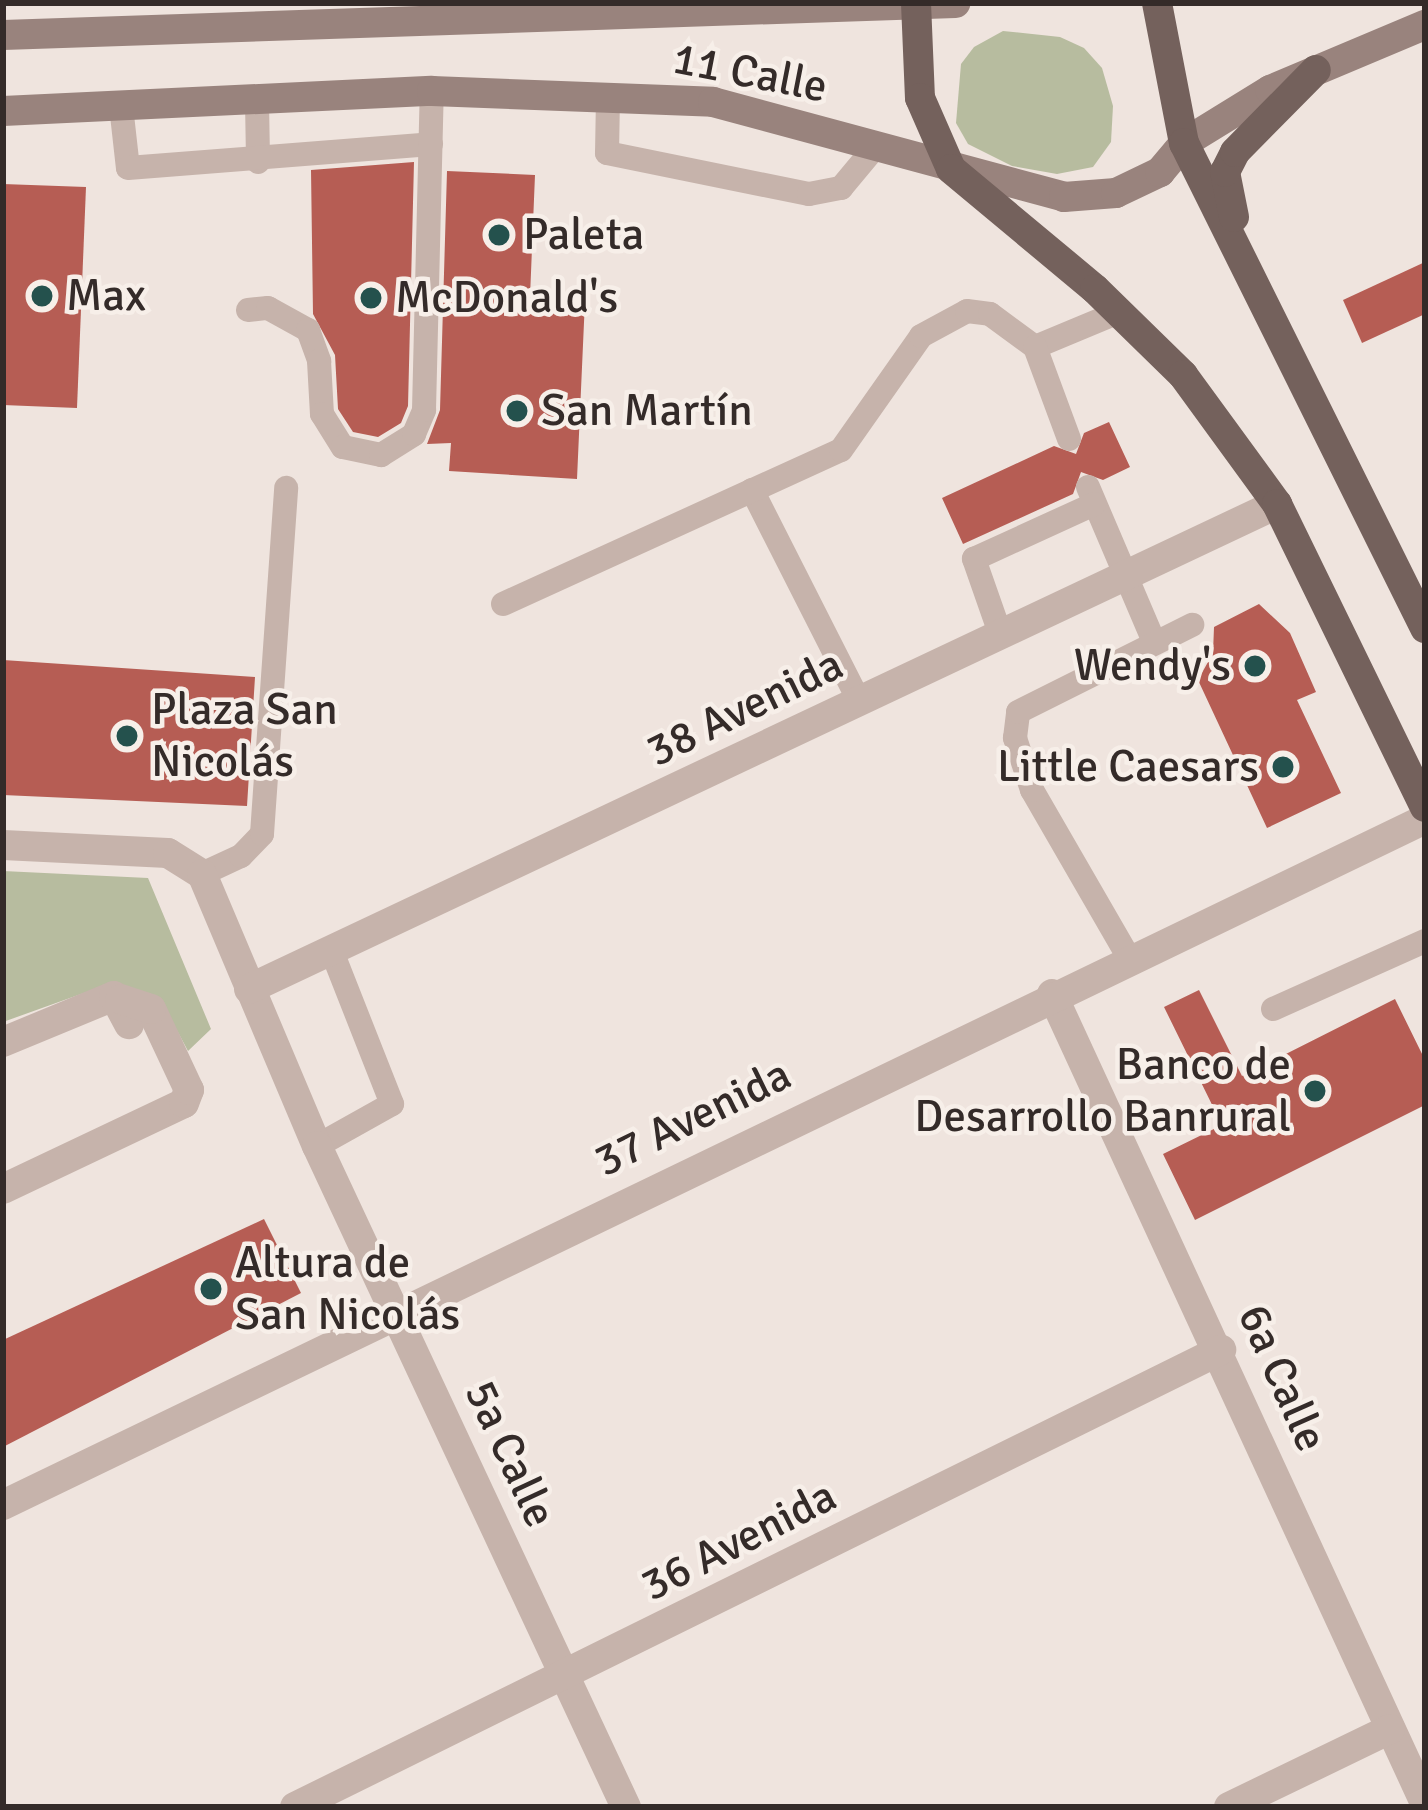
<!DOCTYPE html>
<meta charset="utf-8">
<style>
body{margin:0}
#map{position:relative;width:1428px;height:1810px;overflow:hidden;background:#efe4de;font-family:Signika,sans-serif}
div>[style]{position:absolute}
.green>*{inset:0;background:#b7bc9f}
.building>*{inset:0;background:#b65d54}
.lane>*{height:24px;margin:-12px;padding:0 12px;transform-origin:12px;border-radius:12px;background:#c6b3ab}
.street>*{height:30px;margin:-15px;padding:0 15px;transform-origin:15px;border-radius:15px;background:#c6b3ab}
.secondary>*{height:30px;margin:-15px;padding:0 15px;transform-origin:15px;border-radius:15px;background:#99837d}
.primary>*{height:30px;margin:-15px;padding:0 15px;transform-origin:15px;border-radius:15px;background:#74615c}
.dots>*{width:33px;height:33px;translate:-50% -50%;box-sizing:border-box;border:6px solid #f7efe9;border-radius:50%}
span{translate:-50% -50%;white-space:nowrap;text-align:center;line-height:1.15;-webkit-text-stroke:9px #f7efe9;paint-order:stroke}
.street-label{font-size:45px;color:#342b29}
.poi-label{font-size:45px;color:#342b29}
.left{translate:0 -50%;text-align:left}
.right{translate:-100% -50%;text-align:right}
.frame{position:absolute;inset:0;border:6px solid #342b29;pointer-events:none}
</style>
<div id="map">
<div class="green">
<i style="clip-path:polygon(1003px 31px,1060px 37px,1084px 48px,1102px 68px,1113px 106px,1111px 142px,1093px 167px,1057px 174px,1012px 166px,968px 144px,956px 123px,961px 64px,974px 47px)"></i>
<i style="clip-path:polygon(3px 871px,148px 878px,211px 1029px,188px 1051px,165px 1008px,109px 984px,3px 1022px)"></i>
</div>
<div class="building">
<i style="clip-path:polygon(414px 162px,408px 406px,401px 423px,378px 437px,353px 432px,338px 409px,335px 355px,313px 314px,311px 170px)"></i>
<i style="clip-path:polygon(447px 171px,535px 175px,530px 297px,585px 300px,577px 479px,449px 471px,451px 443px,427px 444px,440px 410px)"></i>
<i style="clip-path:polygon(3px 184px,86px 187px,77px 408px,3px 405px)"></i>
<i style="clip-path:polygon(1425px 262px,1425px 314px,1362px 343px,1343px 300px)"></i>
<i style="clip-path:polygon(1109px 422px,1130px 467px,1103px 480px,1081px 472px,1073px 494px,963px 544px,942px 498px,1054px 446px,1076px 454px,1084px 433px)"></i>
<i style="clip-path:polygon(1259px 604px,1290px 633px,1316px 692px,1297px 700px,1341px 793px,1267px 828px,1198px 680px,1213px 653px,1214px 627px)"></i>
<i style="clip-path:polygon(3px 660px,255px 677px,247px 806px,3px 795px)"></i>
<i style="clip-path:polygon(1199px 990px,1242px 1076px,1395px 999px,1425px 1060px,1425px 1105px,1195px 1220px,1163px 1154px,1222px 1125px,1164px 1007px)"></i>
<i style="clip-path:polygon(264px 1219px,301px 1293px,3px 1447px,3px 1340px)"></i>
</div>
<div class="lane">
<i style="left:608px;top:97px;width:56px;rotate:91deg"></i>
<i style="left:607px;top:153px;width:206px;rotate:11.5deg"></i>
<i style="left:809px;top:194px;width:33px;rotate:-11deg"></i>
<i style="left:841px;top:188px;width:55px;rotate:-50.2deg"></i>
<i style="left:257px;top:102px;width:60px;rotate:89deg"></i>
<i style="left:121px;top:106px;width:62px;rotate:83.6deg"></i>
<i style="left:128px;top:168px;width:304px;rotate:-4.5deg"></i>
<i style="left:248px;top:310px;width:20px;rotate:-6deg"></i>
<i style="left:268px;top:308px;width:46px;rotate:28.8deg"></i>
<i style="left:308px;top:330px;width:33px;rotate:70deg"></i>
<i style="left:319px;top:361px;width:53px;rotate:86.8deg"></i>
<i style="left:322px;top:414px;width:39px;rotate:58deg"></i>
<i style="left:343px;top:447px;width:39px;rotate:12deg"></i>
<i style="left:381px;top:455px;width:39px;rotate:-32deg"></i>
<i style="left:414px;top:434px;width:26px;rotate:-67deg"></i>
<i style="left:424px;top:410px;width:319px;rotate:-88.6deg"></i>
<i style="left:1035px;top:347px;width:91px;rotate:-22.6deg"></i>
<i style="left:1088px;top:487px;width:168px;rotate:66.9deg"></i>
<i style="left:752px;top:490px;width:239px;rotate:63.1deg"></i>
<i style="left:503px;top:604px;width:371px;rotate:-24.5deg"></i>
<i style="left:841px;top:450px;width:139px;rotate:-54.9deg"></i>
<i style="left:921px;top:336px;width:52px;rotate:-28.5deg"></i>
<i style="left:967px;top:311px;width:23px;rotate:7deg"></i>
<i style="left:990px;top:314px;width:56px;rotate:36.3deg"></i>
<i style="left:1035px;top:347px;width:98px;rotate:69.7deg"></i>
<i style="left:1001px;top:636px;width:82px;rotate:-109.3deg"></i>
<i style="left:974px;top:559px;width:132px;rotate:-24.6deg"></i>
<i style="left:202px;top:874px;width:43px;rotate:-24.8deg"></i>
<i style="left:241px;top:856px;width:30px;rotate:-46deg"></i>
<i style="left:262px;top:834px;width:347px;rotate:-86deg"></i>
<i style="left:1129px;top:958px;width:194px;rotate:-120deg"></i>
<i style="left:1032px;top:790px;width:55px;rotate:-108.1deg"></i>
<i style="left:1015px;top:738px;width:26px;rotate:-83deg"></i>
<i style="left:1018px;top:712px;width:195px;rotate:-26.6deg"></i>
<i style="left:1273px;top:1009px;width:167px;rotate:-24.1deg"></i>
<i style="left:317px;top:1146px;width:86px;rotate:-29.2deg"></i>
<i style="left:392px;top:1104px;width:161px;rotate:-111.5deg"></i>
</div>
<div class="street">
<i style="left:3px;top:845px;width:165px;rotate:2.8deg"></i>
<i style="left:168px;top:853px;width:40px;rotate:32deg"></i>
<i style="left:202px;top:874px;width:295px;rotate:67.1deg"></i>
<i style="left:317px;top:1146px;width:730px;rotate:64.95deg"></i>
<i style="left:249px;top:989px;width:1137px;rotate:-25.26deg"></i>
<i style="left:1052px;top:994px;width:891px;rotate:65.25deg"></i>
<i style="left:3px;top:1042px;width:120px;rotate:-22.5deg"></i>
<i style="left:114px;top:996px;width:32px;rotate:62deg"></i>
<i style="left:3px;top:1189px;width:200px;rotate:-25.4deg"></i>
<i style="left:184px;top:1103px;width:14px;rotate:-69deg"></i>
<i style="left:189px;top:1090px;width:89px;rotate:-115.1deg"></i>
<i style="left:151px;top:1009px;width:32px;rotate:-162deg"></i>
<i style="left:3px;top:1505px;width:1579px;rotate:-25.75deg"></i>
<i style="left:295px;top:1807px;width:1033px;rotate:-26.27deg"></i>
<i style="left:1229px;top:1807px;width:179px;rotate:-25.8deg"></i>
</div>
<div class="secondary">
<i style="left:3px;top:35px;width:953px;rotate:-1.93deg"></i>
<i style="left:3px;top:111px;width:429px;rotate:-2.7deg"></i>
<i style="left:432px;top:91px;width:281px;rotate:2.2deg"></i>
<i style="left:713px;top:102px;width:364px;rotate:15.1deg"></i>
<i style="left:1064px;top:197px;width:52px;rotate:-4.4deg"></i>
<i style="left:1116px;top:193px;width:49px;rotate:-25.5deg"></i>
<i style="left:1160px;top:172px;width:38px;rotate:-50deg"></i>
<i style="left:1184px;top:143px;width:101px;rotate:-31.6deg"></i>
<i style="left:1270px;top:90px;width:168px;rotate:-22.8deg"></i>
</div>
<div class="primary">
<i style="left:916px;top:3px;width:95px;rotate:87.6deg"></i>
<i style="left:920px;top:98px;width:77px;rotate:66.4deg"></i>
<i style="left:951px;top:169px;width:187px;rotate:39.8deg"></i>
<i style="left:1095px;top:289px;width:123px;rotate:44.3deg"></i>
<i style="left:1183px;top:375px;width:160px;rotate:53.9deg"></i>
<i style="left:1277px;top:504px;width:337px;rotate:64deg"></i>
<i style="left:1157px;top:3px;width:143px;rotate:79.1deg"></i>
<i style="left:1184px;top:143px;width:542px;rotate:63.58deg"></i>
<i style="left:1234px;top:217px;width:46px;rotate:-101.3deg"></i>
<i style="left:1225px;top:172px;width:22px;rotate:-63deg"></i>
<i style="left:1235px;top:152px;width:115px;rotate:-45.4deg"></i>
</div>
<div class="dots">
<i style="left:499px;top:235px;background:#24514d"></i>
<i style="left:42px;top:296px;background:#24514d"></i>
<i style="left:371px;top:298px;background:#24514d"></i>
<i style="left:517px;top:411px;background:#24514d"></i>
<i style="left:1255px;top:666px;background:#24514d"></i>
<i style="left:127px;top:736px;background:#24514d"></i>
<i style="left:1283px;top:767px;background:#24514d"></i>
<i style="left:1315px;top:1091px;background:#24514d"></i>
<i style="left:211px;top:1289px;background:#24514d"></i>
</div>
<div class="street-label">
<span style="left:750px;top:73px;rotate:11deg">11 Calle</span>
<span style="left:745px;top:708px;rotate:-26deg">38 Avenida</span>
<span style="left:693px;top:1118px;rotate:-26deg">37 Avenida</span>
<span style="left:1282px;top:1378px;rotate:66deg">6a Calle</span>
<span style="left:510px;top:1454px;rotate:65deg">5a Calle</span>
<span style="left:739px;top:1541px;rotate:-27deg">36 Avenida</span>
</div>
<div class="poi-label">
<span class="left" style="left:523px;top:235px">Paleta</span>
<span class="left" style="left:66px;top:296px">Max</span>
<span class="left" style="left:395px;top:298px">McDonald's</span>
<span class="left" style="left:541px;top:411px">San Martín</span>
<span class="right" style="left:1231px;top:666px">Wendy's</span>
<span class="left" style="left:151px;top:736px">Plaza San<br>Nicolás</span>
<span class="right" style="left:1259px;top:767px">Little Caesars</span>
<span class="right" style="left:1291px;top:1091px">Banco de<br>Desarrollo Banrural</span>
<span class="left" style="left:235px;top:1289px">Altura de<br>San Nicolás</span>
</div>
<div class="frame"></div>
</div>
